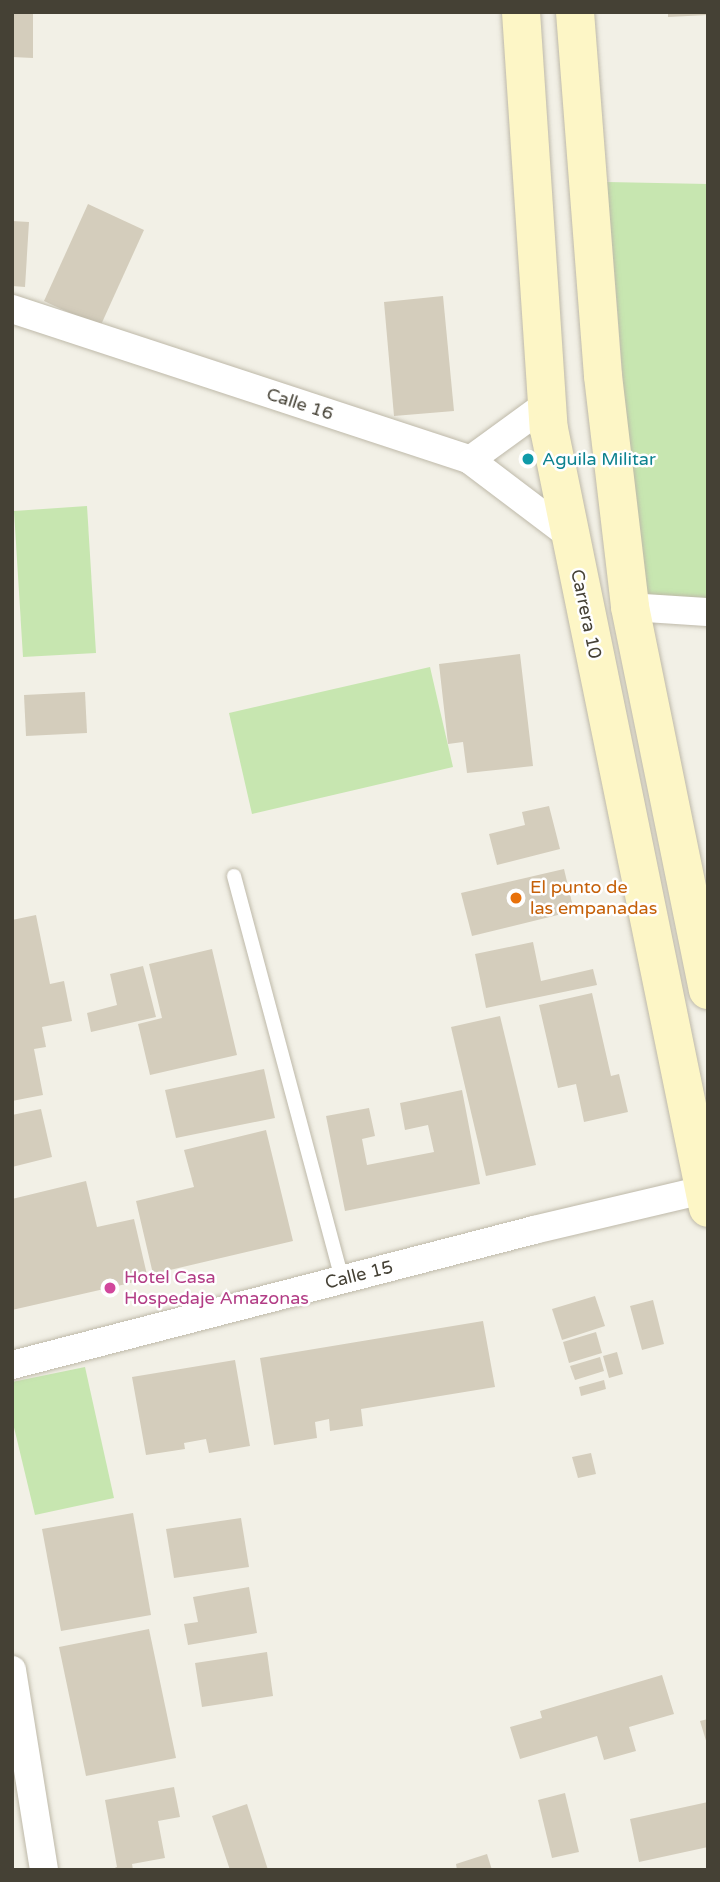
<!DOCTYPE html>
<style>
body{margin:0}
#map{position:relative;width:720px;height:1882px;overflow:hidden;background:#f2f0e6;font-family:"Varela Round",sans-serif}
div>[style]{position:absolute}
.green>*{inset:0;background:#c7e6b0}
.building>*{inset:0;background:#d4cdbc}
.roads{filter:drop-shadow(0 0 2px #beb9a9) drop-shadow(0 0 2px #beb9a9)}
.lane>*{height:14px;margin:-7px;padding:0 7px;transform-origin:7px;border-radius:7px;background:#fff}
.street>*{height:28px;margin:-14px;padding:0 14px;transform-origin:14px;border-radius:14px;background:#fff}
.secondary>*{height:38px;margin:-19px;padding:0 19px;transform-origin:19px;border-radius:19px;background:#fdf6c6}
.dots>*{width:19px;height:19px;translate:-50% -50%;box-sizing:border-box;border:4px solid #fff;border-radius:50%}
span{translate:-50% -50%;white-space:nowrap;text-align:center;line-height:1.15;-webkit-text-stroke:5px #fff;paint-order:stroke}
.street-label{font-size:18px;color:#454135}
.culture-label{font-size:18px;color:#0d838f}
.left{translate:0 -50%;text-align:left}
.food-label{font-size:18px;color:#c56008}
.hotel-label{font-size:18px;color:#b23c85}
.frame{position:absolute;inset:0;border:14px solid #454135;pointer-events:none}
</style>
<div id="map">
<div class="green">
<i style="clip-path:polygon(607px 182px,708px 184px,708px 599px,640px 596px)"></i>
<i style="clip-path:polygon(87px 506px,96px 653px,23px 657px,14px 511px)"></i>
<i style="clip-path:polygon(430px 667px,453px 767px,252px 814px,229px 713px)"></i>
<i style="clip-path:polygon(85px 1367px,114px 1498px,35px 1515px,12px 1419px,12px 1382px)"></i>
</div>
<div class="building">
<i style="clip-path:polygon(12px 12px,33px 12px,33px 58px,12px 57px)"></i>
<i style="clip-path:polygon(668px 12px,708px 12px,708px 15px,668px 17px)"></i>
<i style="clip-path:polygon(88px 204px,144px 230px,100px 327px,44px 301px)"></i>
<i style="clip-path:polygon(12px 221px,29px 222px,25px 287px,12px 286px)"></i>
<i style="clip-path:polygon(443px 296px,454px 411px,394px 416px,384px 302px)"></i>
<i style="clip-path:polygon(520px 654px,533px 766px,467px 773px,463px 742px,448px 744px,439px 664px)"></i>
<i style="clip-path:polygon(85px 692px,87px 733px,26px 736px,24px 695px)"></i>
<i style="clip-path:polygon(549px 806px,560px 849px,497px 865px,489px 834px,525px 825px,522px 812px)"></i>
<i style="clip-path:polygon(564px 869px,574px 911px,472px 936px,461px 893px)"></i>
<i style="clip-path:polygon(36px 915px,50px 984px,64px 981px,72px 1021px,42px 1027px,46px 1047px,34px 1049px,43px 1095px,12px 1101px,12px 920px)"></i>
<i style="clip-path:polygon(533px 942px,541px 981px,593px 969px,597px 985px,486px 1008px,475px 954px)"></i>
<i style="clip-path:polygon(212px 949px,237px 1055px,150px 1075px,138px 1024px,162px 1018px,149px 964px)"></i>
<i style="clip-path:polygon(143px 966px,156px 1017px,91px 1032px,87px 1013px,117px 1005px,110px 974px)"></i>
<i style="clip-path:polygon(592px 993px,611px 1076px,619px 1074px,628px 1112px,584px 1122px,576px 1084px,558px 1088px,539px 1005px)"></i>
<i style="clip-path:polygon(500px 1016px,536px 1165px,486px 1176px,451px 1027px)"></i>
<i style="clip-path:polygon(264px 1069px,275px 1118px,176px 1138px,165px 1090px)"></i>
<i style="clip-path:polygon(462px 1090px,480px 1184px,345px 1211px,326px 1116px,369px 1108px,375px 1136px,362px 1139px,367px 1165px,434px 1152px,428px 1125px,405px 1130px,400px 1103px)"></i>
<i style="clip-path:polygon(41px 1109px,52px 1157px,12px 1167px,12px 1115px)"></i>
<i style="clip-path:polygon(266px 1130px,293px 1241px,153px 1274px,136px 1201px,194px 1187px,184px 1150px)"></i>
<i style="clip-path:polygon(86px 1181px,97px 1227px,134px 1219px,148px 1279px,12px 1310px,12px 1199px)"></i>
<i style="clip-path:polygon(595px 1296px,605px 1326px,562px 1340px,552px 1309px)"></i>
<i style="clip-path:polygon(653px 1300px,664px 1344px,642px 1350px,630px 1306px)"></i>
<i style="clip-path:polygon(483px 1321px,495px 1387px,361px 1409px,363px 1426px,330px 1431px,329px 1419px,315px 1422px,317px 1438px,274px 1445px,260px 1358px)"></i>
<i style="clip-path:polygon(596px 1332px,602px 1353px,569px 1363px,563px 1342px)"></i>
<i style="clip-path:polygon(617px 1352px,623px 1374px,609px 1378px,603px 1356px)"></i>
<i style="clip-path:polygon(600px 1357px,604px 1371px,575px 1380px,570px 1366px)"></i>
<i style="clip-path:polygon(235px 1360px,250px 1446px,209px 1453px,206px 1439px,184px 1443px,185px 1449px,146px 1455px,132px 1377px)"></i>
<i style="clip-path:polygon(604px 1380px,606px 1389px,581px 1396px,579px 1387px)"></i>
<i style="clip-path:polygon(591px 1453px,596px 1474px,578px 1478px,572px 1457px)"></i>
<i style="clip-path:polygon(133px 1513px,151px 1615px,61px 1631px,42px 1529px)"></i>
<i style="clip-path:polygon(241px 1518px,249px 1567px,174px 1578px,166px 1529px)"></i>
<i style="clip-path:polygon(249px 1587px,257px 1633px,188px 1645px,184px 1624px,198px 1622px,193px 1597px)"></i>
<i style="clip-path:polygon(149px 1629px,176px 1758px,86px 1776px,59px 1647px)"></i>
<i style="clip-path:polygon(267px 1652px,273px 1696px,202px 1707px,195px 1663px)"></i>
<i style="clip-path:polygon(662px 1675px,674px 1714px,629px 1727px,636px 1751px,604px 1760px,597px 1736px,520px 1759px,510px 1727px,542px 1718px,540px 1711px)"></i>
<i style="clip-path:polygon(708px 1719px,708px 1744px,707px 1744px,700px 1721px)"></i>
<i style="clip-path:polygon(174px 1787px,180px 1817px,158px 1821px,165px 1858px,132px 1864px,133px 1870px,110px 1870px,117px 1867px,105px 1800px)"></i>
<i style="clip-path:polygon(565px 1793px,579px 1852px,552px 1858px,538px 1800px)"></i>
<i style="clip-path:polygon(708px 1802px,708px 1847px,639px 1862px,630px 1819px)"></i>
<i style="clip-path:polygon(247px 1804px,268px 1870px,230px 1870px,212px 1816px)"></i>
<i style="clip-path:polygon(487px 1854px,492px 1870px,457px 1870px,456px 1864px)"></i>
</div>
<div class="roads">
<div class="lane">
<i style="left:234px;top:876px;width:417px;rotate:75deg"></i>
</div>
<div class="street">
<i style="left:12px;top:309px;width:482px;rotate:18.2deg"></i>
<i style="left:470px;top:460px;width:124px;rotate:37.1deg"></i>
<i style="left:470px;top:460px;width:95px;rotate:-36deg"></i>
<i style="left:630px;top:607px;width:78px;rotate:3.7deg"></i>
<i style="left:12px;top:1365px;width:539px;rotate:-14.5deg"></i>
<i style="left:534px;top:1230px;width:179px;rotate:-13.3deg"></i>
<i style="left:12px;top:1670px;width:203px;rotate:80.9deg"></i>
</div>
<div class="secondary">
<i style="left:521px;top:12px;width:418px;rotate:86.2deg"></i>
<i style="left:549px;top:429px;width:795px;rotate:78.46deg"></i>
<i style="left:575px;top:12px;width:365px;rotate:85.6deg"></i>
<i style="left:603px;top:376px;width:233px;rotate:83.3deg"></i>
<i style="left:630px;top:607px;width:391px;rotate:78.5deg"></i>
</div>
</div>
<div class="dots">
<i style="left:528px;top:459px;background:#0f9aa8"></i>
<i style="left:516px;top:898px;background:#e8710a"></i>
<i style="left:110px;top:1288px;background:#d1479c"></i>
</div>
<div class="street-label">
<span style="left:300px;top:404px;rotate:18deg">Calle 16</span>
<span style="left:586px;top:614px;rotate:78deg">Carrera 10</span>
<span style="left:359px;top:1275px;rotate:-14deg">Calle 15</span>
</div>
<div class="culture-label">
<span class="left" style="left:542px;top:459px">Aguila Militar</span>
</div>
<div class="food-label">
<span class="left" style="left:530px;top:898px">El punto de<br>las empanadas</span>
</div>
<div class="hotel-label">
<span class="left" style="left:124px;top:1288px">Hotel Casa<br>Hospedaje Amazonas</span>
</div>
<div class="frame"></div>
</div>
